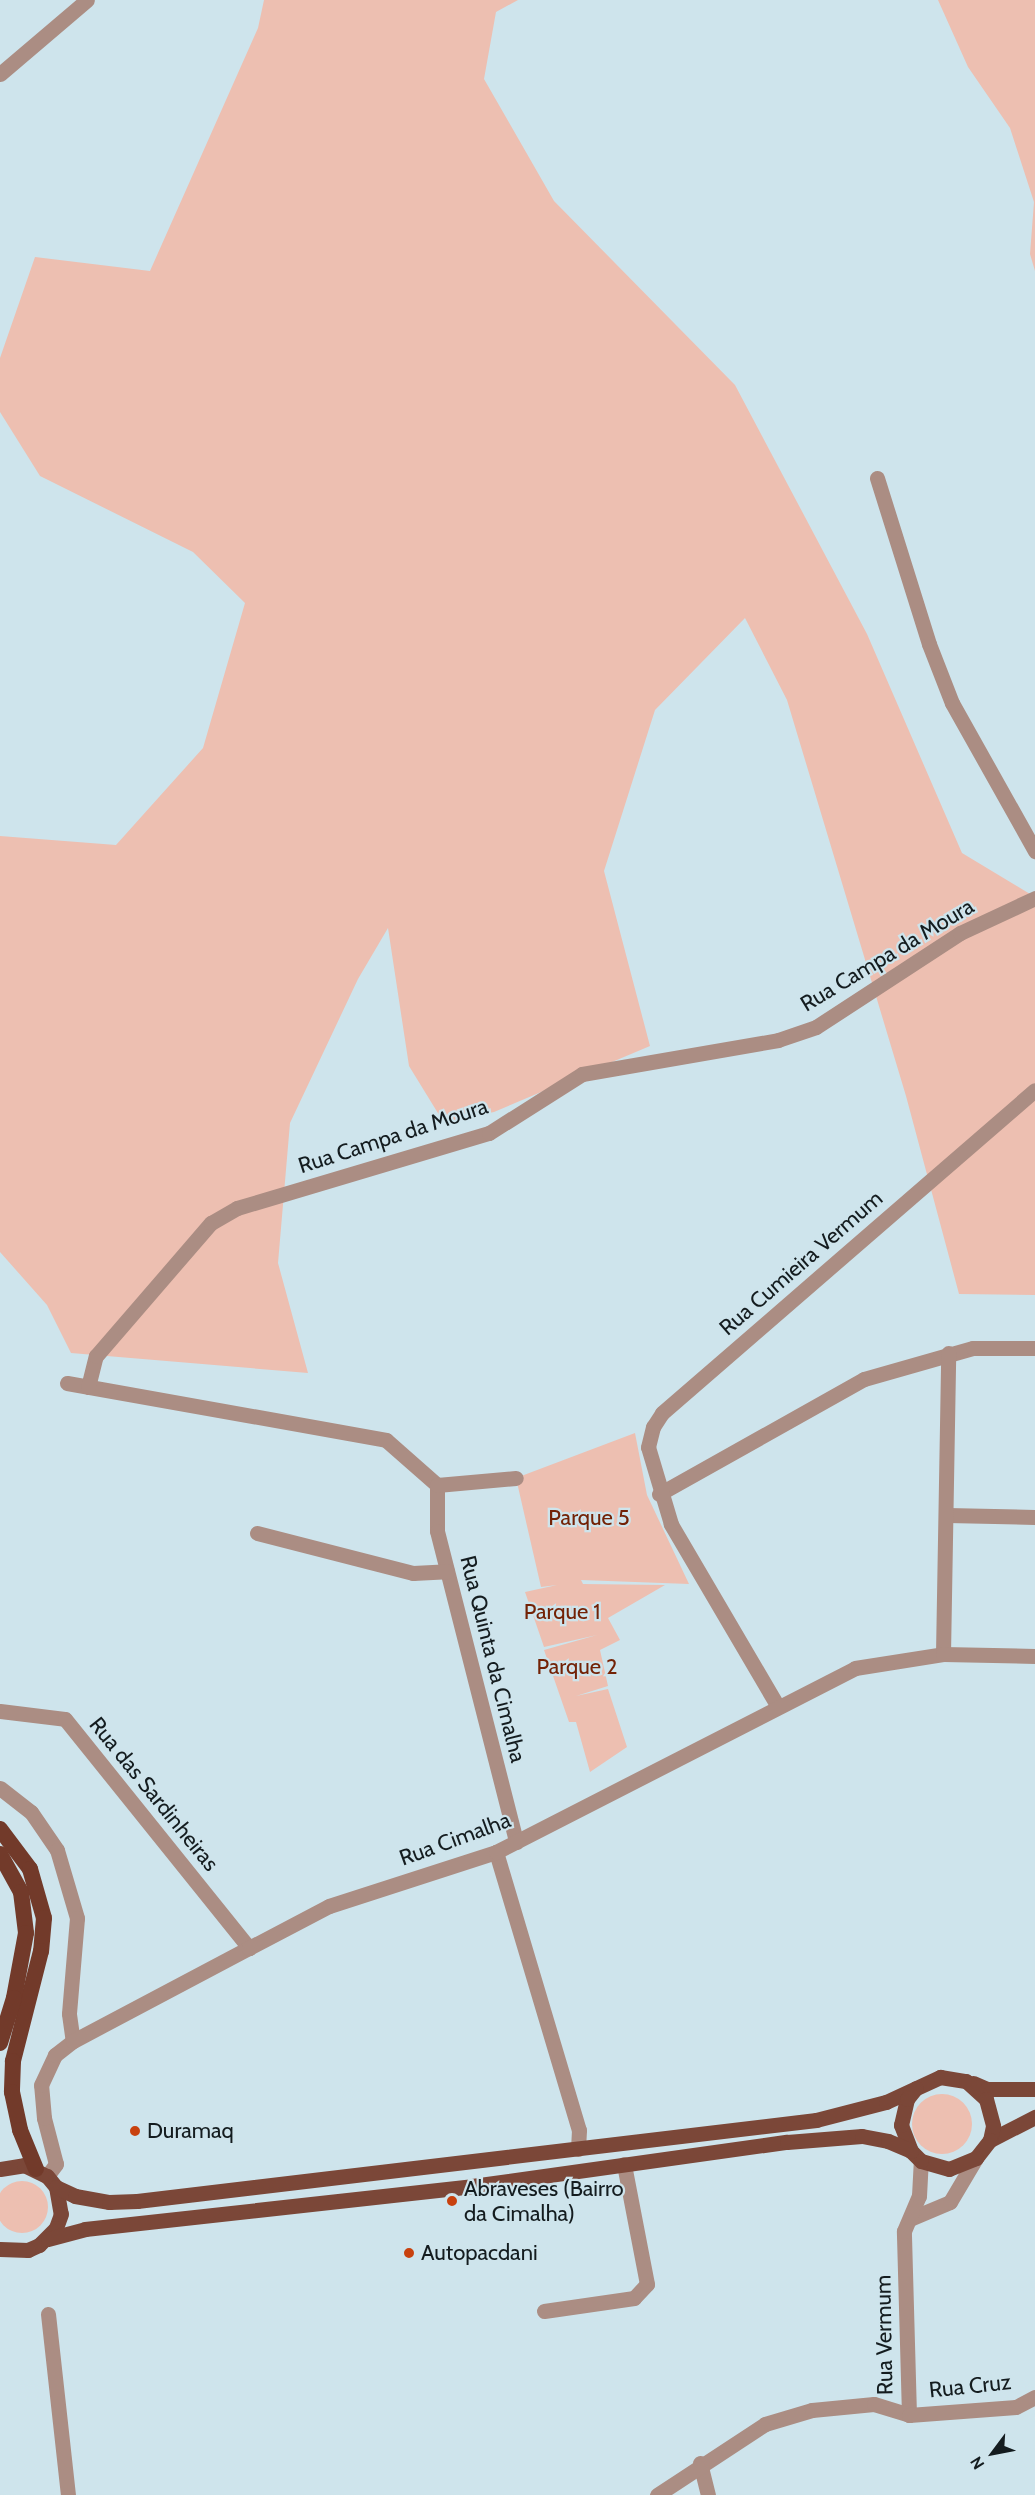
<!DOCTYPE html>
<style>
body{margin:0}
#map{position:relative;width:1035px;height:2495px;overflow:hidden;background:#cee4ec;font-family:Cabin,sans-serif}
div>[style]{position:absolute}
.green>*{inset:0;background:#edbfb1}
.round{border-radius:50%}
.minor>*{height:15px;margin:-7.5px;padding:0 7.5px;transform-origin:7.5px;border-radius:7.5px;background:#ab8d83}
.primary>*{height:15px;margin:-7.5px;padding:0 7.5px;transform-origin:7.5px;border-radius:7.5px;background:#7b4738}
.trunk>*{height:16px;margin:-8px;padding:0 8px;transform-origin:8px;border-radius:8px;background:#723a2a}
.dots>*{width:16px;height:16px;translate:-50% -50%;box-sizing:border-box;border:3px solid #cee4ec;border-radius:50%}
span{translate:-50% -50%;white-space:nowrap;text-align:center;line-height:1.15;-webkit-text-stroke:4.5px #cee4ec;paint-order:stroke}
.street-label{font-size:22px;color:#141c1f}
.park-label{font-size:22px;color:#732206}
.poi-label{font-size:22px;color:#141c1f}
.left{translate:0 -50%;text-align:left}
.north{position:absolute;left:963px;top:2423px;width:60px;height:60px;-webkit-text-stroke:4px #cee4ec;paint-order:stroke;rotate:238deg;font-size:16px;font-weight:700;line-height:24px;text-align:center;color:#141c1f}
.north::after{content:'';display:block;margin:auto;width:21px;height:27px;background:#141c1f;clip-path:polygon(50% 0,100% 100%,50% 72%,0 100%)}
</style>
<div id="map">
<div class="green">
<i style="clip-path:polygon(264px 0,518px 0,496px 12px,484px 79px,554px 201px,735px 385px,867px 634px,962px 853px,1035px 897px,1035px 1295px,959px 1294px,906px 1096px,787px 700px,745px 618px,655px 710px,604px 871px,650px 1046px,494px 1112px,444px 1123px,409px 1066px,388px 928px,358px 979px,290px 1123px,278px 1263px,308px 1373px,71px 1353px,47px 1305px,0 1252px,0 836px,116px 845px,203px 748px,245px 603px,193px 552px,40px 476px,0 412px,0 358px,35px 257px,150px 271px,258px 28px)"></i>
<i style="clip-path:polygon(938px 0,1035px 0,1035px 271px,1030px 254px,1034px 202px,1010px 128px,968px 67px)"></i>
<i style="clip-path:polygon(635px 1433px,647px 1495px,689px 1584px,581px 1580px,583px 1584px,665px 1585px,608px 1618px,620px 1640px,600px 1650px,608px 1686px,576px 1696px,608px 1689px,627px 1747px,590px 1772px,576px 1722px,569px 1722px,544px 1650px,597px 1635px,544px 1647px,525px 1592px,557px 1585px,541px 1587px,516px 1478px)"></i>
<i class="round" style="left:912px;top:2094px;width:60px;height:60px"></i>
<i class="round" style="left:-4px;top:2181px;width:52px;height:52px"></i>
</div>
<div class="minor">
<i style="left:0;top:74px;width:114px;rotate:-40.4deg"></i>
<i style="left:877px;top:478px;width:174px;rotate:72.6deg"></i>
<i style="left:929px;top:644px;width:63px;rotate:68.7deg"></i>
<i style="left:952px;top:703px;width:170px;rotate:60.7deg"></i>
<i style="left:67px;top:1383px;width:324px;rotate:10.1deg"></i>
<i style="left:386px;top:1440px;width:68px;rotate:41.4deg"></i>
<i style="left:88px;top:1387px;width:32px;rotate:-76deg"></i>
<i style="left:96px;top:1356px;width:176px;rotate:-49.2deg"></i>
<i style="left:211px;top:1223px;width:30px;rotate:-30deg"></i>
<i style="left:237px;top:1208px;width:263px;rotate:-16.6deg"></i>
<i style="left:489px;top:1133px;width:110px;rotate:-32.4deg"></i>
<i style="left:582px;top:1074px;width:199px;rotate:-9.8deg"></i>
<i style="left:778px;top:1040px;width:40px;rotate:-18.9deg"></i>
<i style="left:816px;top:1027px;width:172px;rotate:-33.1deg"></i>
<i style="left:960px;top:933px;width:83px;rotate:-25deg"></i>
<i style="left:437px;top:1485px;width:46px;rotate:90deg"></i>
<i style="left:437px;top:1531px;width:321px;rotate:75.7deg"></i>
<i style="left:437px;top:1485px;width:79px;rotate:-5.1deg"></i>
<i style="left:659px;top:1494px;width:235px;rotate:-29.3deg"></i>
<i style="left:864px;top:1379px;width:113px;rotate:-15.9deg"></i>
<i style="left:973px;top:1348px;width:62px"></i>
<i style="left:947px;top:1515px;width:88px;rotate:1.3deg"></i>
<i style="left:257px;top:1533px;width:161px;rotate:14.4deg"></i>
<i style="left:413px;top:1573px;width:34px;rotate:-3deg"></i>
<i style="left:943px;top:1654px;width:301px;rotate:-89deg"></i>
<i style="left:777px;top:1705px;width:210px;rotate:-120.4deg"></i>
<i style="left:671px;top:1524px;width:80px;rotate:-106.6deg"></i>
<i style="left:648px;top:1447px;width:21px;rotate:-76deg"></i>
<i style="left:653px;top:1427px;width:17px;rotate:-57deg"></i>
<i style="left:662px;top:1413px;width:493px;rotate:-40.9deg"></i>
<i style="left:0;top:1711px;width:65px;rotate:7deg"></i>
<i style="left:65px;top:1719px;width:294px;rotate:51.2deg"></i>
<i style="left:0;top:1788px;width:39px;rotate:38deg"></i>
<i style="left:31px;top:1812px;width:46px;rotate:55.6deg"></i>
<i style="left:57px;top:1850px;width:71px;rotate:73.6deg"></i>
<i style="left:77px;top:1918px;width:96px;rotate:94.8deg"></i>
<i style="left:69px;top:2014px;width:27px;rotate:82deg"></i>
<i style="left:496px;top:1852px;width:290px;rotate:73.4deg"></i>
<i style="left:579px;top:2130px;width:19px;rotate:93deg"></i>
<i style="left:47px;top:2176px;width:15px;rotate:-53deg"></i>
<i style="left:56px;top:2164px;width:48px;rotate:-104.6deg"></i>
<i style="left:44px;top:2118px;width:33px;rotate:-95deg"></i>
<i style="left:41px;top:2085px;width:33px;rotate:-65deg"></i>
<i style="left:55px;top:2055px;width:23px;rotate:-38deg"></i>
<i style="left:73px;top:2041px;width:199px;rotate:-27.9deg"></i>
<i style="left:249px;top:1948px;width:90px;rotate:-27.7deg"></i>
<i style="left:329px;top:1906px;width:176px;rotate:-17.9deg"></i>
<i style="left:496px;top:1852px;width:403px;rotate:-27.1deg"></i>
<i style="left:855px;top:1668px;width:89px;rotate:-9deg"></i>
<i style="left:943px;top:1654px;width:92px;rotate:1.2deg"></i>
<i style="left:912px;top:2218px;width:41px;rotate:-22.8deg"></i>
<i style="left:950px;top:2202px;width:51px;rotate:-59.4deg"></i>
<i style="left:544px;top:2311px;width:91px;rotate:-8.2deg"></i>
<i style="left:634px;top:2298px;width:19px;rotate:-47deg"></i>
<i style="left:647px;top:2284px;width:122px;rotate:-100.9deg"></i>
<i style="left:48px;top:2314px;width:182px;rotate:83.7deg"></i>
<i style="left:909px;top:2415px;width:184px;rotate:-91.6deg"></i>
<i style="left:904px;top:2231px;width:38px;rotate:-67deg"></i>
<i style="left:919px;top:2196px;width:35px;rotate:-87deg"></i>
<i style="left:700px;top:2463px;width:33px;rotate:76deg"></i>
<i style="left:657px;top:2495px;width:129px;rotate:-33.3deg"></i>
<i style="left:765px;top:2424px;width:49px;rotate:-16.6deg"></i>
<i style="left:812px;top:2410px;width:62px;rotate:-5.5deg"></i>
<i style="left:874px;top:2404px;width:37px;rotate:17deg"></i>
<i style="left:909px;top:2415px;width:107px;rotate:-4.3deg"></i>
<i style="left:1016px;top:2407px;width:21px;rotate:-28deg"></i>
</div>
<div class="primary">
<i style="left:973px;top:2083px;width:15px;rotate:23deg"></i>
<i style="left:987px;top:2089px;width:48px"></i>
<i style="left:990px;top:2140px;width:51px;rotate:-27.1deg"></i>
<i style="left:0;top:2169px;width:24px;rotate:-9deg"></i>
<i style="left:24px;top:2165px;width:25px;rotate:26deg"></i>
<i style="left:47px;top:2176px;width:14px;rotate:51deg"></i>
<i style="left:56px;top:2187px;width:27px;rotate:80deg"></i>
<i style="left:61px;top:2214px;width:15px;rotate:110deg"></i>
<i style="left:56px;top:2228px;width:24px;rotate:135deg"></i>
<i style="left:39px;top:2245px;width:12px;rotate:156deg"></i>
<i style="left:28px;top:2250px;width:28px;rotate:-178deg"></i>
<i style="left:56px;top:2187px;width:21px;rotate:25deg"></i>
<i style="left:75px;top:2196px;width:35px;rotate:10deg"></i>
<i style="left:109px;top:2202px;width:28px;rotate:-2deg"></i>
<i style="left:137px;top:2201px;width:684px;rotate:-6.8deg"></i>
<i style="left:816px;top:2120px;width:72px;rotate:-14.4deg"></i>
<i style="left:886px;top:2102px;width:60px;rotate:-24.8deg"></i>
<i style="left:940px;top:2077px;width:26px;rotate:9deg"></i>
<i style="left:966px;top:2081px;width:27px;rotate:42deg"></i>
<i style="left:986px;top:2099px;width:28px;rotate:75deg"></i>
<i style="left:993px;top:2126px;width:14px;rotate:102deg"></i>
<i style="left:990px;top:2140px;width:23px;rotate:128deg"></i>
<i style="left:976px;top:2158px;width:29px;rotate:158deg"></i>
<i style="left:949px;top:2169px;width:29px;rotate:-164deg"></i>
<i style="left:921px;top:2161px;width:14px;rotate:-135deg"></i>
<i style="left:911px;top:2151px;width:28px;rotate:-111deg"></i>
<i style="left:901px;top:2125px;width:27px;rotate:-77deg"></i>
<i style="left:907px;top:2099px;width:14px;rotate:-51deg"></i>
<i style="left:48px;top:2239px;width:38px;rotate:-15deg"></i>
<i style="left:85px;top:2229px;width:389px;rotate:-6.3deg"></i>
<i style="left:472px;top:2186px;width:318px;rotate:-8deg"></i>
<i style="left:787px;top:2142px;width:75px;rotate:-4.6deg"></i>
<i style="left:862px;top:2136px;width:26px;rotate:11deg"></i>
<i style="left:888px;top:2141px;width:25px;rotate:23deg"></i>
</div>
<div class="trunk">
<i style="left:0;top:1829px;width:50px;rotate:53.1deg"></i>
<i style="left:30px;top:1869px;width:51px;rotate:74.1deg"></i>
<i style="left:44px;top:1918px;width:33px;rotate:95deg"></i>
<i style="left:41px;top:1951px;width:114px;rotate:104.3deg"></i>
<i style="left:13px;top:2061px;width:31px;rotate:92deg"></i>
<i style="left:12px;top:2092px;width:39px;rotate:78deg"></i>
<i style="left:20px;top:2130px;width:42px;rotate:67.7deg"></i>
<i style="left:0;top:1854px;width:43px;rotate:61.1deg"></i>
<i style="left:21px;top:1892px;width:41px;rotate:83deg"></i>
<i style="left:26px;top:1933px;width:66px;rotate:100.5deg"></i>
<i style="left:14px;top:1998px;width:47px;rotate:107.3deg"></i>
</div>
<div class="dots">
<i style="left:135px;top:2131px;background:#c8410e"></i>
<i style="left:452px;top:2201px;background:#c8410e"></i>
<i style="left:409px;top:2253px;background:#c8410e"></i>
</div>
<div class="street-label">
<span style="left:887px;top:955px;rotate:-31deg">Rua Campa da Moura</span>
<span style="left:393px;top:1136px;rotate:-18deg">Rua Campa da Moura</span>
<span style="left:801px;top:1263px;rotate:-41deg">Rua Cumieira Vermum</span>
<span style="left:493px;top:1659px;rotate:76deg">Rua Quinta da Cimalha</span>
<span style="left:154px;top:1794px;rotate:51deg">Rua das Sardinheiras</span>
<span style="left:455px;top:1839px;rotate:-20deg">Rua Cimalha</span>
<span style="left:884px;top:2335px;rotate:-91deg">Rua Vermum</span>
<span style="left:970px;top:2386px;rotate:-6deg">Rua Cruz</span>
</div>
<div class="park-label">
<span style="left:589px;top:1518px">Parque 5</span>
<span style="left:562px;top:1612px">Parque 1</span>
<span style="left:577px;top:1667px">Parque 2</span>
</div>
<div class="poi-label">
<span class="left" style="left:147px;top:2131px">Duramaq</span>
<span class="left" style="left:464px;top:2201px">Abraveses (Bairro<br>da Cimalha)</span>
<span class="left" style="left:421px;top:2253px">Autopacdani</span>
</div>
<div class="north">N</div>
</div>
